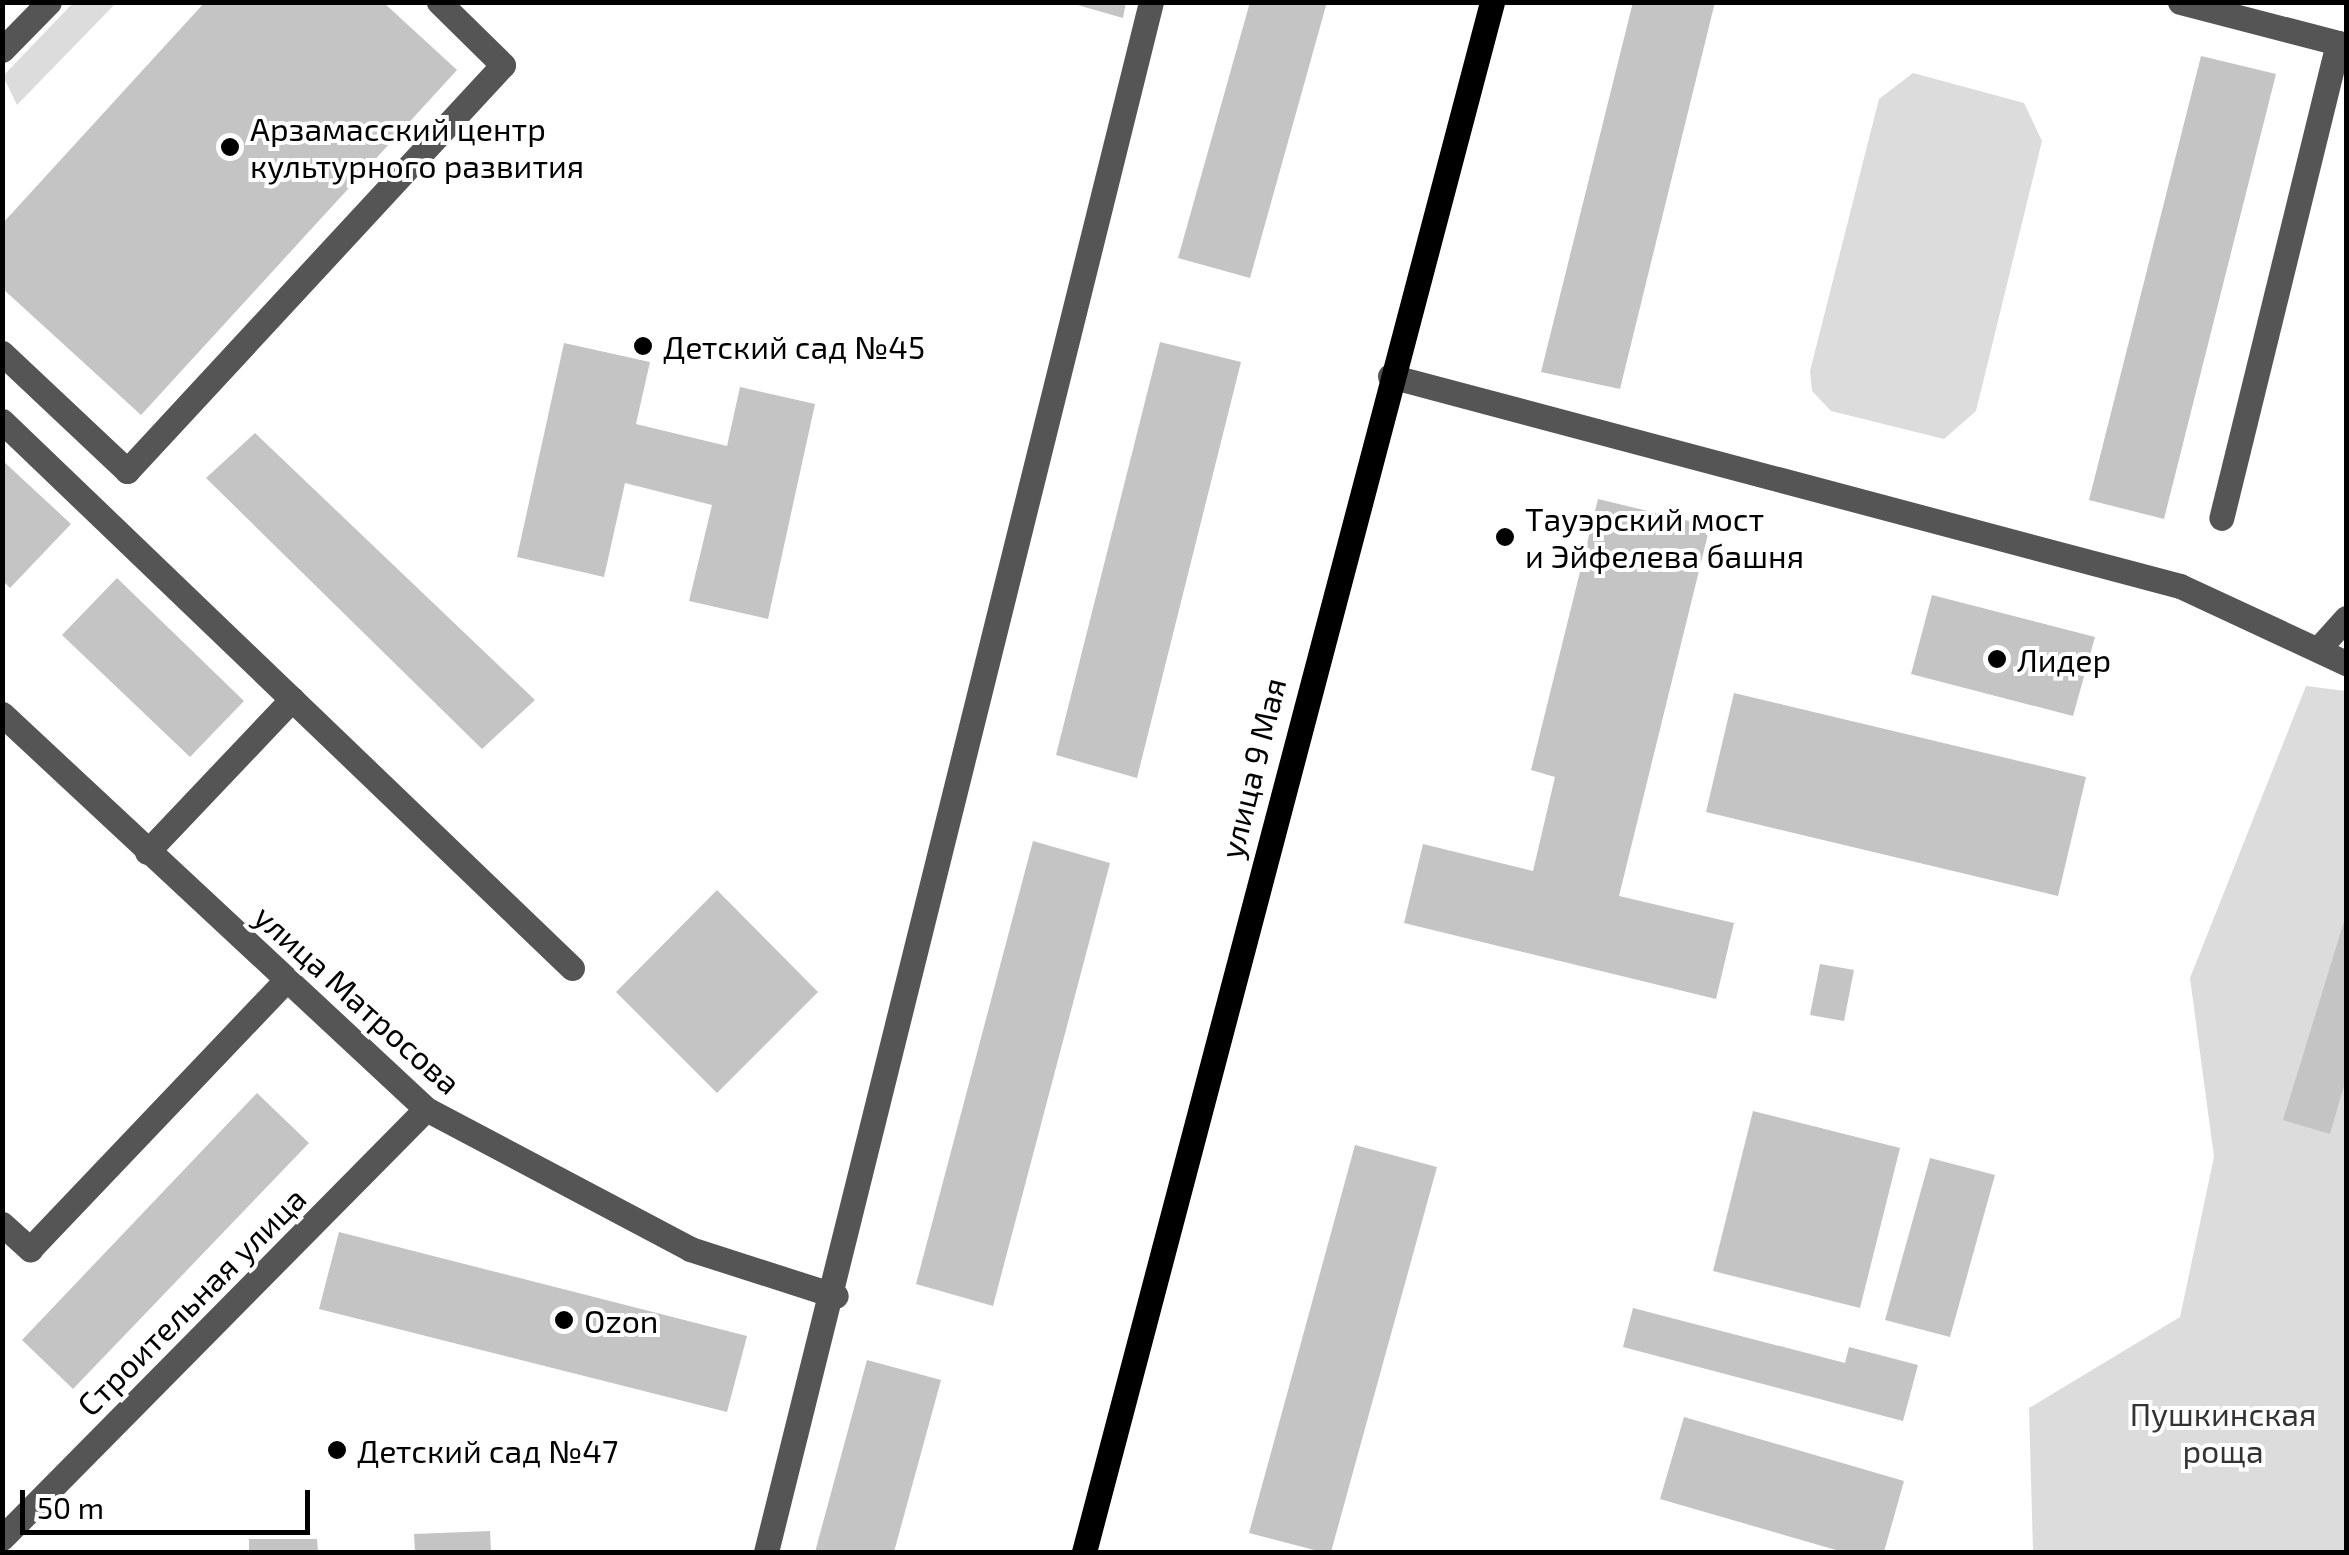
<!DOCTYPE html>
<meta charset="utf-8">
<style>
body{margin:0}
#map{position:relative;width:2349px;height:1555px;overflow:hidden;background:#fff;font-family:"Exo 2",sans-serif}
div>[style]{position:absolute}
.green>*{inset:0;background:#dcdcdc}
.building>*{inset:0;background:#c4c4c4}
.minor>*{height:25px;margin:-12.5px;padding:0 12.5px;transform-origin:12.5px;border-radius:12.5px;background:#555}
.major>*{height:25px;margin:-12.5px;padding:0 12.5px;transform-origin:12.5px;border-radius:12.5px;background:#000}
.dots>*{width:28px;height:28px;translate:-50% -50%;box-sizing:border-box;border:5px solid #fff;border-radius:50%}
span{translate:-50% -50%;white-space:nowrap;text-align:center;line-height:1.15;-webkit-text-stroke:8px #fff;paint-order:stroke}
.poi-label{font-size:32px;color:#000}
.left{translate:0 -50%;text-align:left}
.street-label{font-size:32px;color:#000}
.park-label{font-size:32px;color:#333}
.frame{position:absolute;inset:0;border:5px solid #000;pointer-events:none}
.scale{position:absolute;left:20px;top:1490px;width:290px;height:45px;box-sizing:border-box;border:5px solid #000;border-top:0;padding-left:12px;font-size:30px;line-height:35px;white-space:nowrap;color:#000;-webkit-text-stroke:8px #fff;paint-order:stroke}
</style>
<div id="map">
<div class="green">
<i style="clip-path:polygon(73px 3px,116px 3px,17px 105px,3px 76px)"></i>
<i style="clip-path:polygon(1913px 73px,2024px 103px,2042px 141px,1976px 411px,1944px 439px,1831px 411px,1812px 391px,1810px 371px,1879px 99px)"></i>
<i style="clip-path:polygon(2306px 686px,2346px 691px,2346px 1552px,2033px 1552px,2029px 1408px,2180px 1317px,2214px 1157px,2190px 978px)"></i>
</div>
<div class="building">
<i style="clip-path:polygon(205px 2px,383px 2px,457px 70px,141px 415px,2px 288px,2px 224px)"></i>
<i style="clip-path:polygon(1067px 2px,1126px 2px,1123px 18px)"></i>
<i style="clip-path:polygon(1250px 2px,1327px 2px,1250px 278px,1178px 258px)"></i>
<i style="clip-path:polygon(1633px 2px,1715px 2px,1620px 389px,1541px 372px)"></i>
<i style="clip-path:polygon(2201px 56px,2276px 74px,2164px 519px,2089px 500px)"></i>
<i style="clip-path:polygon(1160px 342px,1241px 362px,1137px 778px,1056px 755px)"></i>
<i style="clip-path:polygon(564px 343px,650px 362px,636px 424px,727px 446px,740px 387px,815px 404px,768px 619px,689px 601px,712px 505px,625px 483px,604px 577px,517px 557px)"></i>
<i style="clip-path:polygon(255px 433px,535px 700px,482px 749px,206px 478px)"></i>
<i style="clip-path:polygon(2px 460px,71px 524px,10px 588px,2px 580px)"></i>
<i style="clip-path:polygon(1598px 499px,1710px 526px,1619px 896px,1734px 923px,1716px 999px,1404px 923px,1423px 844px,1533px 871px,1555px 777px,1531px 770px)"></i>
<i style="clip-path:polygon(117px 578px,244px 701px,190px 757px,62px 635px)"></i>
<i style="clip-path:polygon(1932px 595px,2095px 637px,2073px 716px,1911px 674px)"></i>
<i style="clip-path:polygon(1734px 693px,2086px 777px,2058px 896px,1706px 812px)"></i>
<i style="clip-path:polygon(1033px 841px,1110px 863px,993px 1306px,916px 1284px)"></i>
<i style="clip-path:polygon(717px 890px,818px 992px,717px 1093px,616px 992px)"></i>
<i style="clip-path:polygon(2346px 915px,2346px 1079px,2330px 1134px,2283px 1120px)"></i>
<i style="clip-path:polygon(1820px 964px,1854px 970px,1844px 1021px,1810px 1015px)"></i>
<i style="clip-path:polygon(257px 1093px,309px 1143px,73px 1389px,22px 1340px)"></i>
<i style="clip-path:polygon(1753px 1111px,1900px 1148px,1860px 1308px,1713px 1271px)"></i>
<i style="clip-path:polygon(1355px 1145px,1437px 1167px,1331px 1552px,1322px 1552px,1249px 1533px)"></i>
<i style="clip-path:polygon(1930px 1158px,1995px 1175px,1950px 1337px,1885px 1320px)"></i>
<i style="clip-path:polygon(339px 1232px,747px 1336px,727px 1412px,319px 1309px)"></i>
<i style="clip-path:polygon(1633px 1308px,1845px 1363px,1849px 1347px,1918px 1365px,1903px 1421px,1623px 1347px)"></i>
<i style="clip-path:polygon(867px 1360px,941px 1380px,894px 1552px,815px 1552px)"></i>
<i style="clip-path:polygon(1684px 1417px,1904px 1481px,1884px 1552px,1843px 1552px,1660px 1499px)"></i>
<i style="clip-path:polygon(490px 1531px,491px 1552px,415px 1552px,414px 1534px)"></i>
<i style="clip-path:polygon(249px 1539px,317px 1539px,318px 1552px,249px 1552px)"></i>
</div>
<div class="minor">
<i style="left:2180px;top:2px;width:163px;rotate:14.5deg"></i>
<i style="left:2338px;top:43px;width:489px;rotate:103.8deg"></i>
<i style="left:2px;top:50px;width:67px;rotate:-45.6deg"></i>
<i style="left:2px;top:353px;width:172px;rotate:43.3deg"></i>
<i style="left:127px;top:471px;width:553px;rotate:-47.2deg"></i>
<i style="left:503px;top:65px;width:90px;rotate:-135.5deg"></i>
<i style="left:1390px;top:376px;width:817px;rotate:14.89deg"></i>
<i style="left:2180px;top:586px;width:183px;rotate:24.9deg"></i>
<i style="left:2px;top:421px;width:790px;rotate:43.82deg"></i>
<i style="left:2319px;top:648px;width:40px;rotate:-48deg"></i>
<i style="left:2px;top:714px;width:579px;rotate:42.97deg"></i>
<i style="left:426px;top:1109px;width:299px;rotate:27.9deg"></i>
<i style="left:690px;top:1249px;width:153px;rotate:17.8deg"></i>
<i style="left:147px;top:852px;width:211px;rotate:-46.5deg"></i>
<i style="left:2px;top:1224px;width:38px;rotate:42deg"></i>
<i style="left:30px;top:1249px;width:371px;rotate:-46.4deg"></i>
<i style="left:2px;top:1538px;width:603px;rotate:-45.34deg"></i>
<i style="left:766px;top:1552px;width:1597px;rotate:-76.05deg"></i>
</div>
<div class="major">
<i style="left:1084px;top:1552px;width:1603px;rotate:-75.25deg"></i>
</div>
<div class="dots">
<i style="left:230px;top:147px;background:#000"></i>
<i style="left:643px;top:346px;background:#000"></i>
<i style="left:1505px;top:537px;background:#000"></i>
<i style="left:1997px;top:659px;background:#000"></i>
<i style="left:564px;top:1320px;background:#000"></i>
<i style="left:337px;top:1450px;background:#000"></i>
</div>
<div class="poi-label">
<span class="left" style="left:250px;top:147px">Арзамасский центр<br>культурного развития</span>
<span class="left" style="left:663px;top:346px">Детский сад №45</span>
<span class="left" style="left:1525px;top:537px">Тауэрский мост<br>и Эйфелева башня</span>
<span class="left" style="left:2017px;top:659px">Лидер</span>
<span class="left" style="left:584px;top:1320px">Ozon</span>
<span class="left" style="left:357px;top:1450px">Детский сад №47</span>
</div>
<div class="street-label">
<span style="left:1252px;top:768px;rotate:-76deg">улица 9 Мая</span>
<span style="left:358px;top:999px;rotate:42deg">улица Матросова</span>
<span style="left:191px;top:1301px;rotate:-45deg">Строительная улица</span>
</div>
<div class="park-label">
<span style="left:2223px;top:1432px">Пушкинская<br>роща</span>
</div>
<div class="frame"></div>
<div class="scale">50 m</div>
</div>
